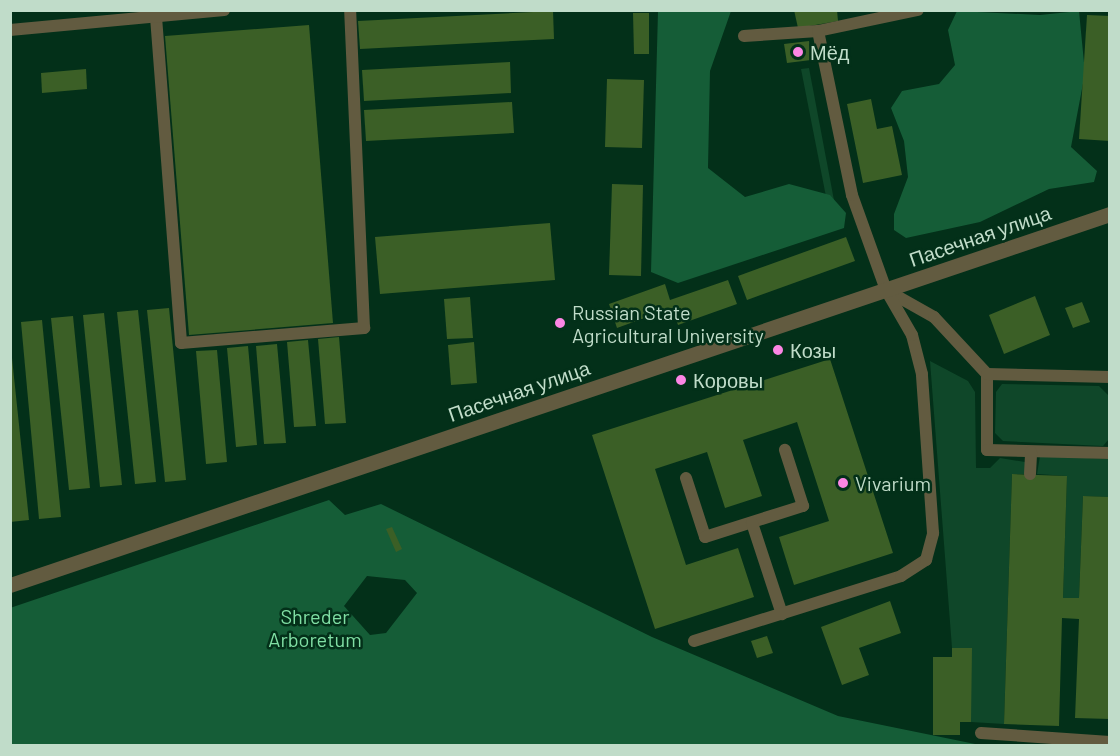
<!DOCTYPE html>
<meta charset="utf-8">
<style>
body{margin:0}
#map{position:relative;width:1120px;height:756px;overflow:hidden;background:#033019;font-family:Barlow,sans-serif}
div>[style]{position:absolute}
.green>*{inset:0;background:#0f4729}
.forest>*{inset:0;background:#155d37}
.building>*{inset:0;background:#3b5f26}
.service>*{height:12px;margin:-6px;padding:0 6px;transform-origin:6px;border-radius:6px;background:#625b40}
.minor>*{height:15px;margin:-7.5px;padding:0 7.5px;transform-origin:7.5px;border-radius:7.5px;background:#625b40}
.dots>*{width:16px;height:16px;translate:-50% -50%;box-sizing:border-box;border:3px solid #033019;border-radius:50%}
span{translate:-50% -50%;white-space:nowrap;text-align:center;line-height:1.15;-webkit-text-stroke:5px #033019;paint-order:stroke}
.poi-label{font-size:20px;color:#c0dcc9}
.left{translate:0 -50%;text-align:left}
.street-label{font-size:20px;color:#c0dcc9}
.park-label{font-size:20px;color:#80dfa4}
.frame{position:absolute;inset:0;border:12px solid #c0dcc9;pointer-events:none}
</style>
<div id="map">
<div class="green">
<i style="clip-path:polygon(809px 68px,837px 216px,830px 217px,801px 69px)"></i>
<i style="clip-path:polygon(930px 361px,968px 381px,975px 392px,976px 468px,990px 468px,1000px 458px,1025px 462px,1025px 474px,1012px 474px,1004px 724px,971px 722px,971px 648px,952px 648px)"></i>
<i style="clip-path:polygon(1002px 384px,1099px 386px,1109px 396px,1109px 439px,1103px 446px,1003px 441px,995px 433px,996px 392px)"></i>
<i style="clip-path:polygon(1040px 456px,1109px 459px,1109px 497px,1083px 496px,1079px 598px,1063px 598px,1067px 476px,1037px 474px)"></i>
</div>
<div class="forest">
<i style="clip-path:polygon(658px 11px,731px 11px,710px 71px,708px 168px,745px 197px,789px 184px,830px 195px,846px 213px,844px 228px,678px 283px,651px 272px)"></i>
<i style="clip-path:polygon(957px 11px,1040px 15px,1079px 11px,1085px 73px,1071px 147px,1097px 171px,1094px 182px,1049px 189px,980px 222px,906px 238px,894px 230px,894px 214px,908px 177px,904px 141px,891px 108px,902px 91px,939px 84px,955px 65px,948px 30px)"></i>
<i style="clip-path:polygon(evenodd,329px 500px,345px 515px,381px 504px,652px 637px,838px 716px,980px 745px,11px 745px,10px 608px,329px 500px,367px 576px,405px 580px,417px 593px,386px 633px,370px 635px,344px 606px,367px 576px)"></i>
</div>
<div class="building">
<i style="clip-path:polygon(794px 10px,837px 10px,838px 21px,798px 28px)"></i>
<i style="clip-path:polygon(553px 11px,554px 39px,360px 49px,358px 21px)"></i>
<i style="clip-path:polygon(633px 13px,649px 13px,649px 54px,634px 54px)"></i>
<i style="clip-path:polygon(1087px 15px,1110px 16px,1110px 141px,1079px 139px)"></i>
<i style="clip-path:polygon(309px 25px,333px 323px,189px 335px,165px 36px)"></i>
<i style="clip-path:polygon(809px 41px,811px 60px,787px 63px,784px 44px)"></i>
<i style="clip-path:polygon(510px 62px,511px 93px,364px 101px,362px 70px)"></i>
<i style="clip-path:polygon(86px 69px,87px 89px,42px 93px,41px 73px)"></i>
<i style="clip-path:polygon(607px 79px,644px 80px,642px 148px,605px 147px)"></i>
<i style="clip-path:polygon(871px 99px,877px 129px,892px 126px,902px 175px,863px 183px,847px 104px)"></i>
<i style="clip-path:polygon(512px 102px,514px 133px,366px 141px,364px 110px)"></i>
<i style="clip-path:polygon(612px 184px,643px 185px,641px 276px,609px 275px)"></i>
<i style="clip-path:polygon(550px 223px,555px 280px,380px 294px,375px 237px)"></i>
<i style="clip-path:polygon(846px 237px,855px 261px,747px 300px,738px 276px)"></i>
<i style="clip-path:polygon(728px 280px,737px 304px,678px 325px,672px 308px,617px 328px,609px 304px,665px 284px,670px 300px)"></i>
<i style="clip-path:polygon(1035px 296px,1050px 335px,1004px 354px,989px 315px)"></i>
<i style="clip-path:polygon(470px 297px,473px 338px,447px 339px,444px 299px)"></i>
<i style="clip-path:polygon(1082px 302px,1090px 322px,1073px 328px,1065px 308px)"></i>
<i style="clip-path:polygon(169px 308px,186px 480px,165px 482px,147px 310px)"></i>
<i style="clip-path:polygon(138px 310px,156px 482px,135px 484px,117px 312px)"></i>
<i style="clip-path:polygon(104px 313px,122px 485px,100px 487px,83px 315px)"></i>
<i style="clip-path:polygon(73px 316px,90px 488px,69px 490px,51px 318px)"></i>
<i style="clip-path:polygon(42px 320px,61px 517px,39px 519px,21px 322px)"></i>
<i style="clip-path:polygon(339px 337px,346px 423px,325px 424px,318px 339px)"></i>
<i style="clip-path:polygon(10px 339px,29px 520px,10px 522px)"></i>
<i style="clip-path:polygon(308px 340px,316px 426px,294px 427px,287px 342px)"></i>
<i style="clip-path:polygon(474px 342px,477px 383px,451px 385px,448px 345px)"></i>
<i style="clip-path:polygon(277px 344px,286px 443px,264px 444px,256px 346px)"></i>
<i style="clip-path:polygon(248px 346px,257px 445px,236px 447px,227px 348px)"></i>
<i style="clip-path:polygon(217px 350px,227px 462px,206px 464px,196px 351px)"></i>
<i style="clip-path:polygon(830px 359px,893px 553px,794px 585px,779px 537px,829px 521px,797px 422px,743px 440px,762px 496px,725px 508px,707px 452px,655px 469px,686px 565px,738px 548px,754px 597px,655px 629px,592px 435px)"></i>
<i style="clip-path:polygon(1012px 474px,1067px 476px,1063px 598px,1079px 598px,1083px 496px,1110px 497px,1110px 719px,1075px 718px,1079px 619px,1062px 618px,1059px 726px,1004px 724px)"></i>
<i style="clip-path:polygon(392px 527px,402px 549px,396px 552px,386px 529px)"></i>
<i style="clip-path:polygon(890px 601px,901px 633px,859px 648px,869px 675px,842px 685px,821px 627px)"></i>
<i style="clip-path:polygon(767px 636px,773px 653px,757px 658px,751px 641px)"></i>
<i style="clip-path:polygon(952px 648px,972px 648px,971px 722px,960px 722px,960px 735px,933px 735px,933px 657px,952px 657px)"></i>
</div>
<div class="service">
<i style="left:156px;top:17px;width:327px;rotate:85.6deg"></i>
<i style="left:181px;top:343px;width:184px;rotate:-4.7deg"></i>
<i style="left:364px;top:328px;width:318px;rotate:-92.5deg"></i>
<i style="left:10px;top:30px;width:215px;rotate:-5.3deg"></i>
<i style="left:744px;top:36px;width:74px;rotate:-3.9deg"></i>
<i style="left:818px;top:31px;width:102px;rotate:-11.9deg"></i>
<i style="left:886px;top:290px;width:55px;rotate:29.4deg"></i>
<i style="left:934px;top:317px;width:78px;rotate:47.1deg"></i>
<i style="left:987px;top:374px;width:76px;rotate:90deg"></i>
<i style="left:987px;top:450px;width:123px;rotate:1.4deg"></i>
<i style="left:987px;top:374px;width:123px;rotate:1.4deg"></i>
<i style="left:1030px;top:474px;width:22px;rotate:-87deg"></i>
<i style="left:686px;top:478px;width:62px;rotate:72.1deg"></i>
<i style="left:705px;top:537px;width:103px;rotate:-17.6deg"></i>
<i style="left:803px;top:506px;width:59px;rotate:-107.8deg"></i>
<i style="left:752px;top:523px;width:96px;rotate:71.8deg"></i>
<i style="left:694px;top:641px;width:217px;rotate:-17.4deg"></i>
<i style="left:901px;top:576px;width:30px;rotate:-33deg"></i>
<i style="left:926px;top:560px;width:28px;rotate:-75deg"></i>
<i style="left:933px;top:533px;width:159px;rotate:-94deg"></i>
<i style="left:922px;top:374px;width:40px;rotate:-104.4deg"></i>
<i style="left:912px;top:335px;width:52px;rotate:-120deg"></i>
<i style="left:886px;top:290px;width:101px;rotate:-109.7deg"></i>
<i style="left:852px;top:195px;width:167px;rotate:-101.7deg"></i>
<i style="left:981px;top:733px;width:129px;rotate:4deg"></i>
</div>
<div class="minor">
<i style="left:10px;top:585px;width:1161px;rotate:-18.64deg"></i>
</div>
<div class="dots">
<i style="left:798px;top:52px;background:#fc86e4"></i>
<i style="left:560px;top:323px;background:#fc86e4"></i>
<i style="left:778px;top:350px;background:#fc86e4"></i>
<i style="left:681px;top:380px;background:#fc86e4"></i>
<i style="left:843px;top:483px;background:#fc86e4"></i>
</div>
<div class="poi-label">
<span class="left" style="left:810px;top:52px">Мёд</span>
<span class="left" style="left:572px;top:324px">Russian State<br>Agricultural University</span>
<span class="left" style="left:790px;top:350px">Козы</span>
<span class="left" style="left:693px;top:380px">Коровы</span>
<span class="left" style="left:855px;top:483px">Vivarium</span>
</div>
<div class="street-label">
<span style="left:980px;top:236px;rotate:-19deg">Пасечная улица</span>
<span style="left:519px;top:391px;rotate:-19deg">Пасечная улица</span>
</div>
<div class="park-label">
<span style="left:315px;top:628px">Shreder<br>Arboretum</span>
</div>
<div class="frame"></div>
</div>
